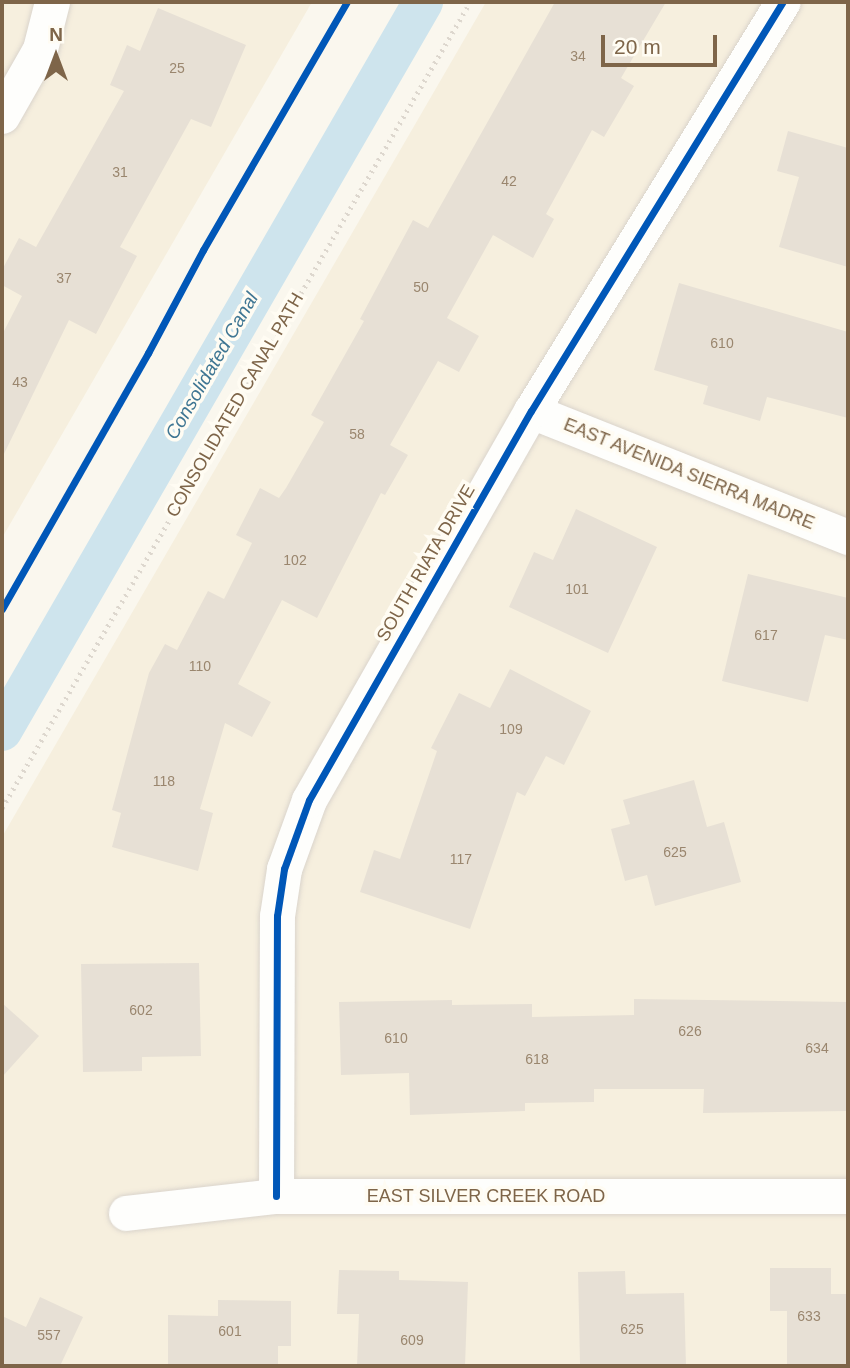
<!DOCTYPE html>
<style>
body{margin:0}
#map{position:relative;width:850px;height:1368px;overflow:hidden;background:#faf7ee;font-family:Helvetica,sans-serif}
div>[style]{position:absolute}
.residential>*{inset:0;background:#f6efde}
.canal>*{height:40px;margin:-20px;padding:0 20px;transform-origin:20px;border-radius:20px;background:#cee4ed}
.building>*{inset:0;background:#e7e0d5}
.path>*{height:4.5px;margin-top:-2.25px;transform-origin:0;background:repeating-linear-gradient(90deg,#ddd7ce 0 2px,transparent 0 7px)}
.roads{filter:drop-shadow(0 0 2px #dad4cc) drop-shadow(0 0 2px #dad4cc)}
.street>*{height:35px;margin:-17.5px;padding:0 17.5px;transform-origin:17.5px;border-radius:17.5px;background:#fefefc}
.cycleway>*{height:7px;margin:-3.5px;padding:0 3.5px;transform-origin:3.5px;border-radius:3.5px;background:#0057b8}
span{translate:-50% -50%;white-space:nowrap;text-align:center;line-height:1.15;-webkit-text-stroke:7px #fffcf3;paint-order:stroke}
.number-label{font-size:14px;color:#9a866e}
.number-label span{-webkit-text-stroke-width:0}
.street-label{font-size:18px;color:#7e6549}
.water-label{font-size:19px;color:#3f7693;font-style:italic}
.frame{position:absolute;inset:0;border:4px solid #7e6549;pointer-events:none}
.north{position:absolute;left:21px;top:21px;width:70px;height:70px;-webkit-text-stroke:5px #fffcf3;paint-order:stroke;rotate:0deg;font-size:19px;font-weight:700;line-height:28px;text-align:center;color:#7e6549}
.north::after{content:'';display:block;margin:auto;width:24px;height:32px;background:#7e6549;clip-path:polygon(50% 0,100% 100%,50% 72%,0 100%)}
.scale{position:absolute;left:601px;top:35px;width:116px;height:32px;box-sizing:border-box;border:4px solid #7e6549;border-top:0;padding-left:9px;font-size:21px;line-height:24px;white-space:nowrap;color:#7e6549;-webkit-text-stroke:5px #fffcf3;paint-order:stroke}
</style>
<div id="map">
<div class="residential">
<i style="clip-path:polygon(2px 2px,312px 2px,2px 538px)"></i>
<i style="clip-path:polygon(486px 2px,848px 2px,848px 1366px,2px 1366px,2px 837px)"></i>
</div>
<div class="canal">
<i style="left:2px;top:731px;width:842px;rotate:-59.99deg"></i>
</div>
<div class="building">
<i style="clip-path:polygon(555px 2px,666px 2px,621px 78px,634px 86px,604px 137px,592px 130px,546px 214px,554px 219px,533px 258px,493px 235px,447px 318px,479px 336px,459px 372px,438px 361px,390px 445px,408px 455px,385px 495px,381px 493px,317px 618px,282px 600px,238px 684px,271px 702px,252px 737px,225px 723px,200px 809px,213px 813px,198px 871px,112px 847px,121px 813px,112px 810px,149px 673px,165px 644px,177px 650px,208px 591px,224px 599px,252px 543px,236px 535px,260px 488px,279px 498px,286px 488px,324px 422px,311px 415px,364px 321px,360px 319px,413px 220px,428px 228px)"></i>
<i style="clip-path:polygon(158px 8px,246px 45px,211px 127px,191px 119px,120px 247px,137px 256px,96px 334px,69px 320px,2px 458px,2px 335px,22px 296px,2px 285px,2px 270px,19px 238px,36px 247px,124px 91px,110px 85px,127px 45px,140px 51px)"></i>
<i style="clip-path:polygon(788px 131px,848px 148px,848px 267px,779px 247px,799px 177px,777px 171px)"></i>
<i style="clip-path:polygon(679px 283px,848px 332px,848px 418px,767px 397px,760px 421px,703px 404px,708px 386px,654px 370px)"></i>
<i style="clip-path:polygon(576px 509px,657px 547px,608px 653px,509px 607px,534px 552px,553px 560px)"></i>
<i style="clip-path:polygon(748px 574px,848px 598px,848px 640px,825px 635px,808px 702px,722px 681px)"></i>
<i style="clip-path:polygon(510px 669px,591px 711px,564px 765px,546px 756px,525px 796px,517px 792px,470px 929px,360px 892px,374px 850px,400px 859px,437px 751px,431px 748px,459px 693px,490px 708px)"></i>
<i style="clip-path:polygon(694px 780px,707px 827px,724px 822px,741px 882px,655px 906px,647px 875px,625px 881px,611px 829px,630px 824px,623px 800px)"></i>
<i style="clip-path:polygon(199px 963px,201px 1056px,142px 1057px,142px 1071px,83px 1072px,81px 964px)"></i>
<i style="clip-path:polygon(634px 999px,848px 1002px,846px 1111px,703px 1113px,704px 1089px,594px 1089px,594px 1102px,525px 1103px,525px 1111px,410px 1115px,409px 1073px,341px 1075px,339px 1002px,452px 1000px,452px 1005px,532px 1004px,532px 1017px,634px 1015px)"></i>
<i style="clip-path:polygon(2px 1003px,39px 1036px,2px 1077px)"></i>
<i style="clip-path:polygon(770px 1268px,831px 1268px,831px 1294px,848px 1294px,848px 1366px,787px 1366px,787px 1311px,770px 1311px)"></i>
<i style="clip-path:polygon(339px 1270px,399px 1271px,399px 1280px,468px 1282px,465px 1366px,357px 1366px,359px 1314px,337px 1314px)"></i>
<i style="clip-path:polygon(625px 1271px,626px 1294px,684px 1293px,686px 1366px,580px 1364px,578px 1272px)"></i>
<i style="clip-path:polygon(40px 1297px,83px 1317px,60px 1366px,2px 1366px,2px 1316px,26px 1327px)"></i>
<i style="clip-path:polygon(218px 1300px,291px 1301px,291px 1346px,278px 1346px,278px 1366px,168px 1366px,168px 1315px,218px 1316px)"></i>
</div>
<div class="path">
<i style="left:2px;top:609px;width:295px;rotate:-60.3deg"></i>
<i style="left:148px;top:353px;width:117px;rotate:-61.9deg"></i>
<i style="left:203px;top:250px;width:287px;rotate:-59.9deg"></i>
<i style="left:2px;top:808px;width:932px;rotate:-59.86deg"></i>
</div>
<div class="roads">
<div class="street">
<i style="left:2px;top:116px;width:77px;rotate:-60.4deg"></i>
<i style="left:40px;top:49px;width:49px;rotate:-75.7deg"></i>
<i style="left:531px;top:411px;width:341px;rotate:21.7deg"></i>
<i style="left:276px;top:1196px;width:280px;rotate:-89.8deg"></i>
<i style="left:277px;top:916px;width:48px;rotate:-81.5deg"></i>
<i style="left:284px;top:869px;width:73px;rotate:-70.1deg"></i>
<i style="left:309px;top:800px;width:448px;rotate:-60.3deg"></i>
<i style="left:531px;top:411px;width:480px;rotate:-58.4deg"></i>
<i style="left:126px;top:1213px;width:151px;rotate:-6.5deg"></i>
<i style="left:276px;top:1196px;width:572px"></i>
</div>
</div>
<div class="cycleway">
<i style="left:2px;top:609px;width:295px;rotate:-60.3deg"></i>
<i style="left:148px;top:353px;width:117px;rotate:-61.9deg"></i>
<i style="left:203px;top:250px;width:287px;rotate:-59.9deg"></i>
<i style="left:276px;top:1196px;width:280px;rotate:-89.8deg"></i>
<i style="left:277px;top:916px;width:48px;rotate:-81.5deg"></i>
<i style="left:284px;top:869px;width:73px;rotate:-70.1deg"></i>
<i style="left:309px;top:800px;width:448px;rotate:-60.3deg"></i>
<i style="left:531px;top:411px;width:480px;rotate:-58.4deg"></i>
</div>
<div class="number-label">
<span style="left:578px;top:56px">34</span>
<span style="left:177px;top:68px">25</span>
<span style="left:120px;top:172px">31</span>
<span style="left:509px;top:181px">42</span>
<span style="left:64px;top:278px">37</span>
<span style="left:421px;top:287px">50</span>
<span style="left:722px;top:343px">610</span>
<span style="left:20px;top:382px">43</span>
<span style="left:357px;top:434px">58</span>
<span style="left:295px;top:560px">102</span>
<span style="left:577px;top:589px">101</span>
<span style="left:766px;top:635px">617</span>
<span style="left:200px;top:666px">110</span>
<span style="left:511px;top:729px">109</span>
<span style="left:164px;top:781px">118</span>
<span style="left:675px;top:852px">625</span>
<span style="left:461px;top:859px">117</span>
<span style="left:141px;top:1010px">602</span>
<span style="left:690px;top:1031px">626</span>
<span style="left:396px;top:1038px">610</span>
<span style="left:817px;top:1048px">634</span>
<span style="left:537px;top:1059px">618</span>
<span style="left:809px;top:1316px">633</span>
<span style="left:632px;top:1329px">625</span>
<span style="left:230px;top:1331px">601</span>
<span style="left:49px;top:1335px">557</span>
<span style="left:412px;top:1340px">609</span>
</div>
<div class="street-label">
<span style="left:235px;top:405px;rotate:-60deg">CONSOLIDATED CANAL PATH</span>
<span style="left:689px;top:474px;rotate:22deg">EAST AVENIDA SIERRA MADRE</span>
<span style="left:426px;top:563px;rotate:-60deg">SOUTH RIATA DRIVE</span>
<span style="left:486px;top:1196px">EAST SILVER CREEK ROAD</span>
</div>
<div class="water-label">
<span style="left:212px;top:366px;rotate:-60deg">Consolidated Canal</span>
</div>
<div class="frame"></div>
<div class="north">N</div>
<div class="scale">20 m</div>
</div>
